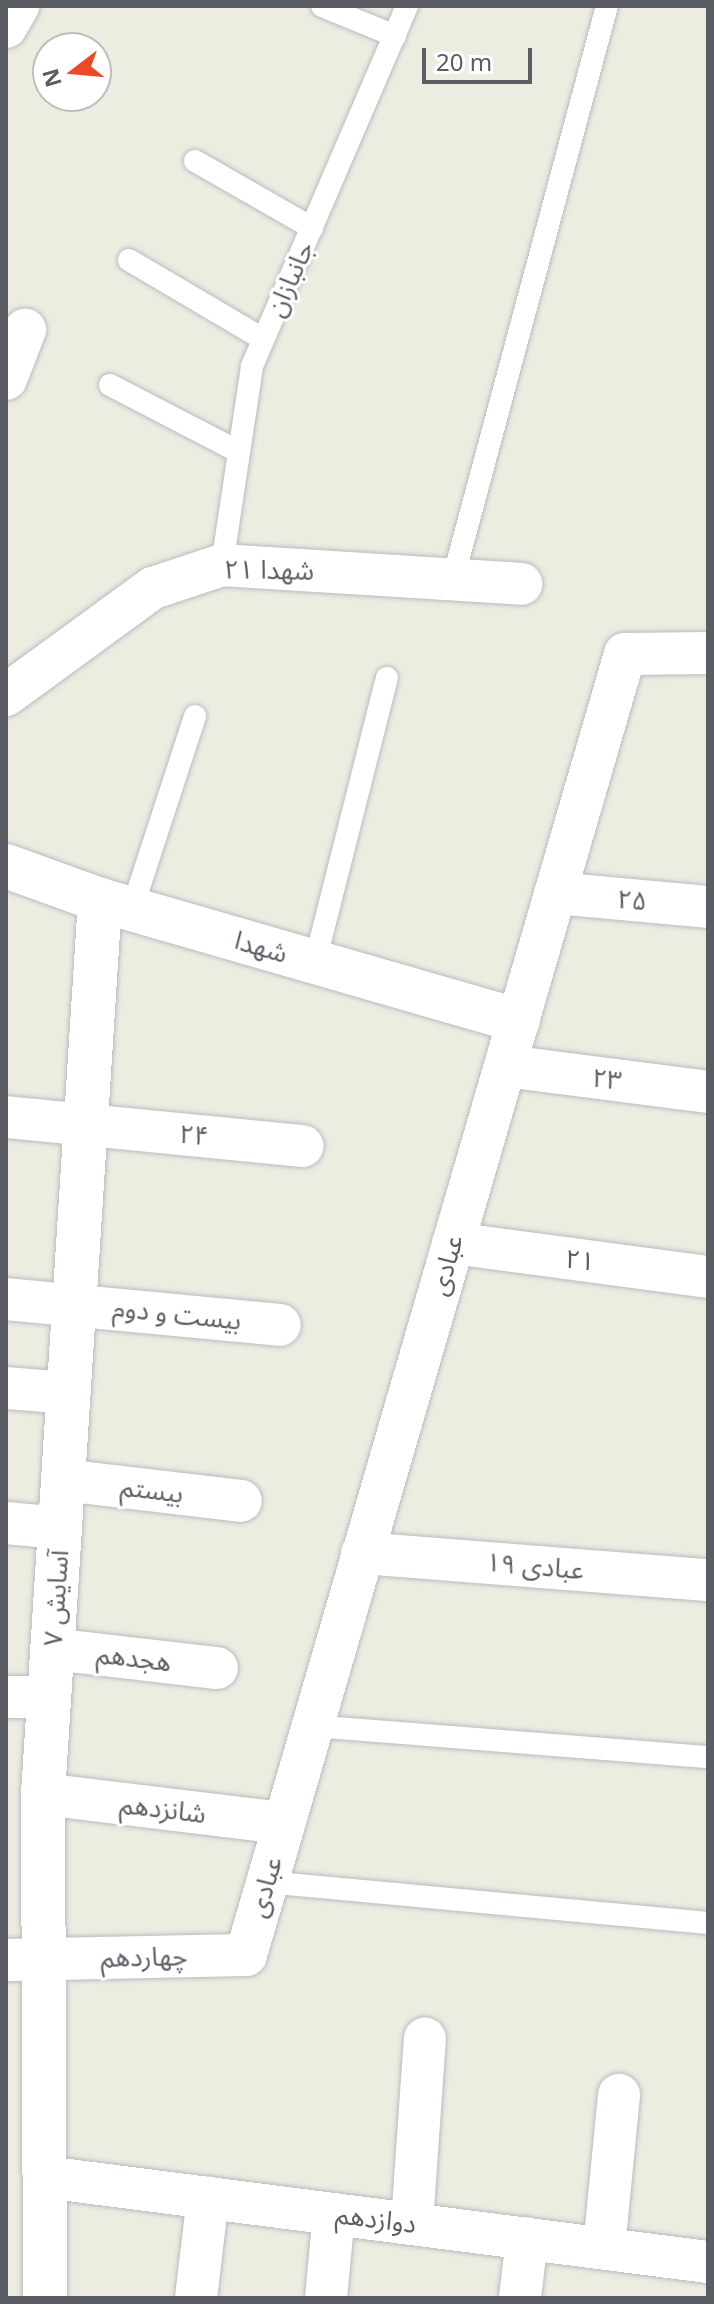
<!DOCTYPE html>
<meta charset="utf-8">
<style>
body{margin:0}
#map{position:relative;width:714px;height:2304px;overflow:hidden;background:#edece1;font-family:"Noto Sans","Noto Sans Arabic",sans-serif}
div>[style]{position:absolute}
.roads{filter:drop-shadow(0 0 2px #b9bbc1) drop-shadow(0 0 2px #b9bbc1)}
.lane>*{height:22px;margin:-11px;padding:0 11px;transform-origin:11px;border-radius:11px;background:#fff}
.street>*{height:42px;margin:-21px;padding:0 21px;transform-origin:21px;border-radius:21px;background:#fff}
.secondary>*{height:44px;margin:-22px;padding:0 22px;transform-origin:22px;border-radius:22px;background:#fff}
span{translate:-50% -50%;white-space:nowrap;text-align:center;line-height:1.15;-webkit-text-stroke:6px #fff;paint-order:stroke}
.street-label{font-size:26px;color:#5a5d63}
.frame{position:absolute;inset:0;border:8px solid #5a5d63;pointer-events:none}
.north{position:absolute;left:32px;top:32px;width:80px;height:80px;box-sizing:border-box;background:#fff;border:2px solid #bdbec1;border-radius:50%;rotate:254deg;font-size:22px;font-weight:700;line-height:32px;text-align:center;color:#5a5d63}
.north::after{content:'';display:block;margin:auto;width:28px;height:36px;background:#ec4929;clip-path:polygon(50% 0,100% 100%,50% 72%,0 100%)}
.scale{position:absolute;left:422px;top:48px;width:110px;height:36px;box-sizing:border-box;border:4px solid #5a5d63;border-top:0;padding-left:10px;font-size:24px;line-height:28px;white-space:nowrap;color:#5a5d63;-webkit-text-stroke:6px #fff;paint-order:stroke}
</style>
<div id="map">
<div class="roads">
<div class="lane">
<i style="left:322px;top:6px;width:79px;rotate:22.3deg"></i>
<i style="left:195px;top:161px;width:135px;rotate:29.8deg"></i>
<i style="left:129px;top:260px;width:156px;rotate:30.5deg"></i>
<i style="left:110px;top:385px;width:145px;rotate:27.4deg"></i>
<i style="left:222px;top:565px;width:201px;rotate:-81.4deg"></i>
<i style="left:252px;top:366px;width:392px;rotate:-66.7deg"></i>
<i style="left:453px;top:579px;width:593px;rotate:-74.96deg"></i>
<i style="left:132px;top:909px;width:203px;rotate:-71.9deg"></i>
<i style="left:315px;top:962px;width:293px;rotate:-75.8deg"></i>
<i style="left:312px;top:1726px;width:397px;rotate:4.5deg"></i>
<i style="left:266px;top:1882px;width:444px;rotate:5.3deg"></i>
</div>
<div class="street">
<i style="left:6px;top:27px;width:24px;rotate:-60deg"></i>
<i style="left:6px;top:379px;width:53px;rotate:-68.8deg"></i>
<i style="left:6px;top:695px;width:182px;rotate:-36.1deg"></i>
<i style="left:153px;top:588px;width:73px;rotate:-18.4deg"></i>
<i style="left:222px;top:565px;width:300px;rotate:3.6deg"></i>
<i style="left:555px;top:893px;width:154px;rotate:5.2deg"></i>
<i style="left:506px;top:1066px;width:204px;rotate:7.3deg"></i>
<i style="left:6px;top:1117px;width:298px;rotate:5.6deg"></i>
<i style="left:453px;top:1243px;width:257px;rotate:7.6deg"></i>
<i style="left:6px;top:1299px;width:275px;rotate:5.4deg"></i>
<i style="left:6px;top:1388px;width:62px;rotate:4.6deg"></i>
<i style="left:63px;top:1480px;width:179px;rotate:6.7deg"></i>
<i style="left:6px;top:1523px;width:54px;rotate:5.3deg"></i>
<i style="left:362px;top:1553px;width:347px;rotate:4.5deg"></i>
<i style="left:52px;top:1649px;width:166px;rotate:6.6deg"></i>
<i style="left:6px;top:1697px;width:43px"></i>
<i style="left:43px;top:1794px;width:242px;rotate:6.9deg"></i>
<i style="left:6px;top:1960px;width:240px;rotate:-1.2deg"></i>
<i style="left:246px;top:1955px;width:1355px;rotate:-73.76deg"></i>
<i style="left:625px;top:654px;width:83px;rotate:-0.7deg"></i>
<i style="left:45px;top:2177px;width:668px;rotate:7.31deg"></i>
<i style="left:412px;top:2223px;width:185px;rotate:-86deg"></i>
<i style="left:604px;top:2248px;width:154px;rotate:-84.4deg"></i>
<i style="left:196px;top:2298px;width:101px;rotate:-83.2deg"></i>
<i style="left:326px;top:2298px;width:84px;rotate:-84.6deg"></i>
<i style="left:520px;top:2298px;width:60px;rotate:-83.3deg"></i>
</div>
<div class="secondary">
<i style="left:6px;top:866px;width:100px;rotate:19.9deg"></i>
<i style="left:100px;top:900px;width:435px;rotate:16.1deg"></i>
<i style="left:45px;top:2298px;width:504px;rotate:-90.23deg"></i>
<i style="left:43px;top:1794px;width:896px;rotate:-86.35deg"></i>
</div>
</div>
<div class="street-label">
<span style="left:290px;top:279px;rotate:-66deg">جانبازان</span>
<span style="left:269px;top:570px;rotate:1deg">شهدا ۲۱</span>
<span style="left:632px;top:900px;rotate:5deg">۲۵</span>
<span style="left:261px;top:947px;rotate:16deg">شهدا</span>
<span style="left:607px;top:1079px;rotate:7deg">۲۳</span>
<span style="left:194px;top:1135px;rotate:6deg">۲۴</span>
<span style="left:580px;top:1260px;rotate:7deg">۲۱</span>
<span style="left:446px;top:1265px;rotate:-74deg">عبادی</span>
<span style="left:177px;top:1314px;rotate:6deg">بیست و دوم</span>
<span style="left:152px;top:1490px;rotate:7deg">بیستم</span>
<span style="left:535px;top:1566px;rotate:5deg">عبادی ۱۹</span>
<span style="left:56px;top:1598px;rotate:-86deg">آسایش ۷</span>
<span style="left:134px;top:1658px;rotate:7deg">هجدهم</span>
<span style="left:163px;top:1809px;rotate:7deg">شانزدهم</span>
<span style="left:265px;top:1887px;rotate:-74deg">عبادی</span>
<span style="left:144px;top:1957px;rotate:-1deg">چهاردهم</span>
<span style="left:376px;top:2219px;rotate:7deg">دوازدهم</span>
</div>
<div class="frame"></div>
<div class="north">N</div>
<div class="scale">20 m</div>
</div>
